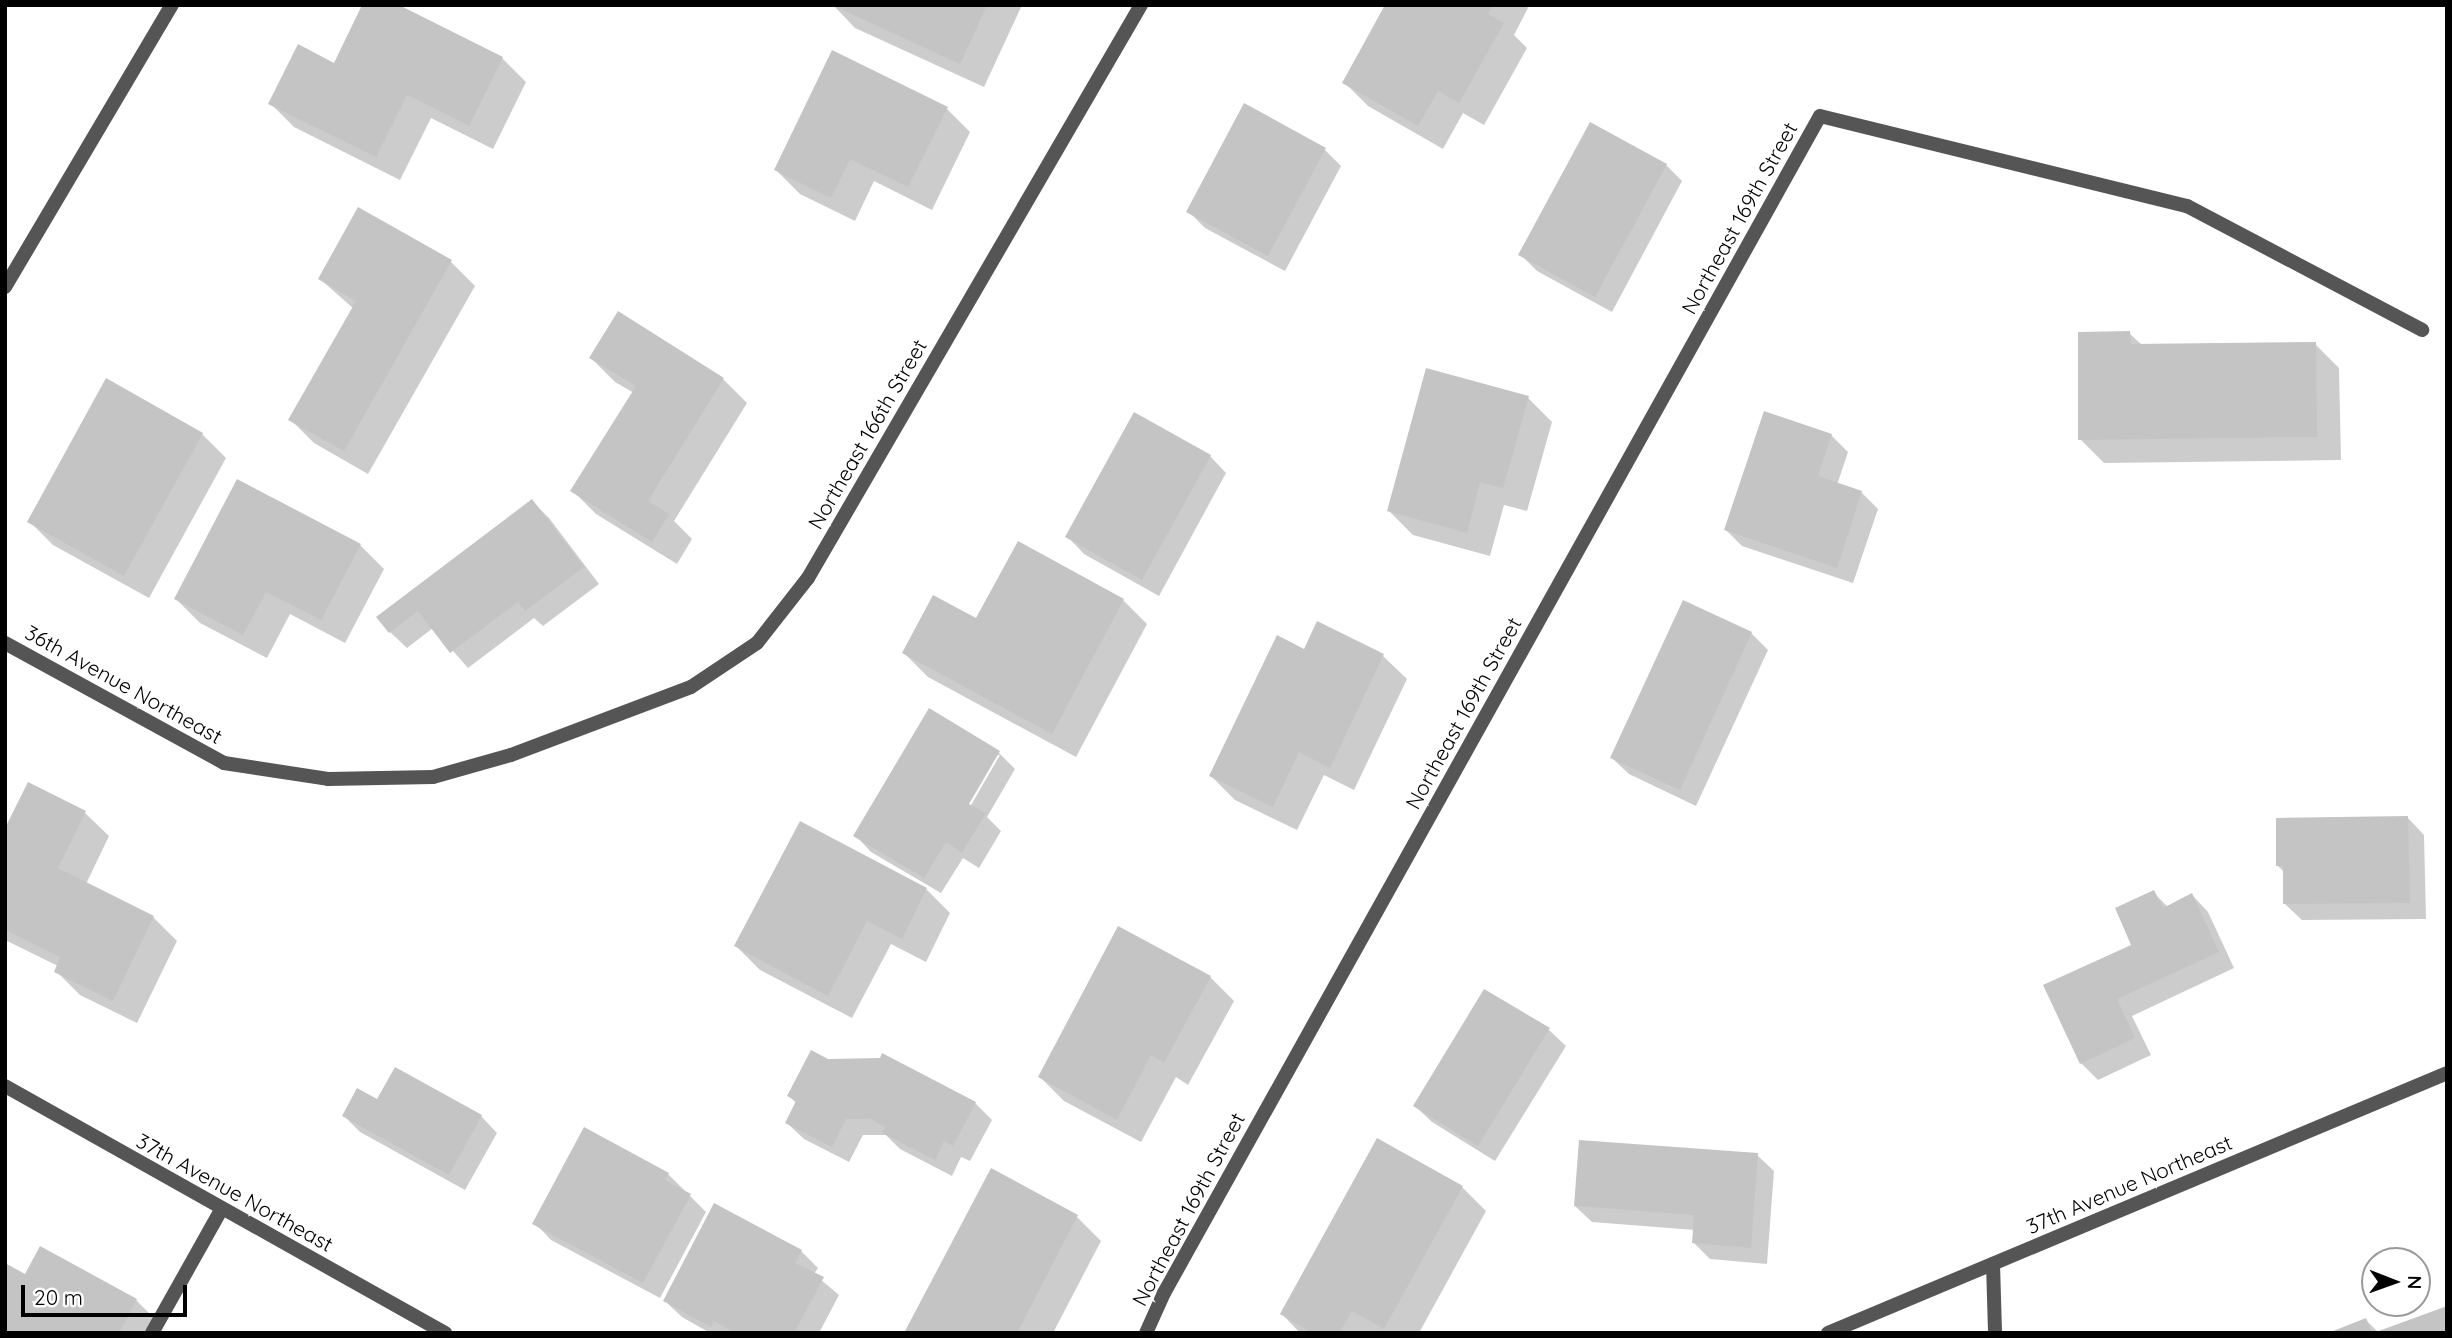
<!DOCTYPE html>
<style>
body{margin:0}
#map{position:relative;width:2452px;height:1338px;overflow:hidden;background:#fff;font-family:Quicksand,sans-serif}
div>[style]{position:absolute}
.shadow>*{inset:0;background:#0003}
.building>*{inset:0;background:#c4c4c4}
.service>*{height:14px;margin:-7px;padding:0 7px;transform-origin:7px;border-radius:7px;background:#555}
.minor>*{height:14px;margin:-7px;padding:0 7px;transform-origin:7px;border-radius:7px;background:#555}
span{translate:-50% -50%;white-space:nowrap;text-align:center;line-height:1.15;-webkit-text-stroke:5px #fff;paint-order:stroke}
.street-label{font-size:21px;color:#000}
.frame{position:absolute;inset:0;border:7px solid #000;pointer-events:none}
.north{position:absolute;left:2361px;top:1247px;width:70px;height:70px;box-sizing:border-box;background:#fff;border:2px solid #999;border-radius:50%;rotate:91deg;font-size:19px;font-weight:700;line-height:28px;text-align:center;color:#000}
.north::after{content:'';display:block;margin:auto;width:24px;height:32px;background:#000;clip-path:polygon(50% 0,100% 100%,50% 72%,0 100%)}
.scale{position:absolute;left:21px;top:1285px;width:166px;height:32px;box-sizing:border-box;border:4px solid #000;border-top:0;padding-left:9px;font-size:21px;line-height:24px;white-space:nowrap;color:#000;-webkit-text-stroke:5px #fff;paint-order:stroke}
</style>
<div id="map">
<div class="shadow">
<i style="clip-path:polygon(833px 5px,1022px 5px,984px 87px,855px 28px)"></i>
<i style="clip-path:polygon(1385px 5px,1526px 5px,1528px 8px,1514px 35px,1527px 48px,1484px 125px,1463px 113px,1443px 149px,1368px 106px,1344px 82px)"></i>
<i style="clip-path:polygon(502px 58px,526px 82px,493px 149px,431px 118px,400px 180px,294px 127px,270px 103px,335px 66px)"></i>
<i style="clip-path:polygon(946px 108px,970px 132px,932px 210px,874px 181px,855px 221px,800px 194px,776px 170px)"></i>
<i style="clip-path:polygon(1325px 150px,1341px 166px,1285px 271px,1205px 228px,1188px 211px)"></i>
<i style="clip-path:polygon(1666px 165px,1682px 181px,1612px 312px,1537px 271px,1521px 255px)"></i>
<i style="clip-path:polygon(359px 210px,451px 262px,475px 286px,368px 474px,314px 443px,291px 420px,354px 309px,320px 279px)"></i>
<i style="clip-path:polygon(2129px 333px,2142px 345px,2315px 344px,2339px 368px,2341px 460px,2104px 463px,2080px 439px)"></i>
<i style="clip-path:polygon(591px 358px,723px 379px,747px 403px,674px 521px,692px 539px,677px 564px,596px 514px,572px 490px,634px 393px,615px 382px)"></i>
<i style="clip-path:polygon(1528px 398px,1552px 422px,1527px 511px,1504px 505px,1490px 556px,1413px 535px,1389px 511px)"></i>
<i style="clip-path:polygon(202px 434px,226px 458px,149px 598px,53px 545px,29px 521px)"></i>
<i style="clip-path:polygon(1831px 435px,1848px 452px,1837px 485px,1861px 492px,1878px 509px,1853px 583px,1742px 546px,1726px 530px)"></i>
<i style="clip-path:polygon(1210px 456px,1226px 473px,1159px 596px,1084px 554px,1068px 537px)"></i>
<i style="clip-path:polygon(532px 501px,549px 518px,599px 584px,543px 626px,534px 618px,468px 668px,433px 628px,407px 648px,390px 632px)"></i>
<i style="clip-path:polygon(360px 545px,384px 569px,345px 643px,290px 614px,267px 658px,200px 623px,176px 599px)"></i>
<i style="clip-path:polygon(1123px 600px,1147px 624px,1076px 757px,928px 677px,904px 653px,977px 621px)"></i>
<i style="clip-path:polygon(1684px 602px,1751px 633px,1768px 650px,1696px 806px,1629px 774px,1612px 758px)"></i>
<i style="clip-path:polygon(1305px 651px,1383px 656px,1407px 679px,1354px 790px,1324px 775px,1297px 830px,1235px 800px,1211px 776px)"></i>
<i style="clip-path:polygon(evenodd,999px 753px,1015px 769px,987px 817px,1001px 831px,979px 868px,963px 858px,941px 893px,871px 852px,855px 835px,999px 753px,996px 755px,1000px 755px,967px 812px,964px 810px,996px 755px)"></i>
<i style="clip-path:polygon(85px 813px,109px 836px,86px 884px,153px 917px,177px 941px,137px 1023px,80px 995px,56px 971px,58px 966px,5px 940px,5px 827px)"></i>
<i style="clip-path:polygon(2408px 818px,2424px 835px,2426px 919px,2302px 920px,2285px 904px,2285px 873px,2277px 865px)"></i>
<i style="clip-path:polygon(800px 823px,926px 889px,950px 913px,926px 962px,891px 944px,852px 1018px,760px 970px,736px 946px)"></i>
<i style="clip-path:polygon(2153px 892px,2168px 907px,2192px 895px,2208px 912px,2234px 968px,2132px 1016px,2151px 1055px,2098px 1080px,2081px 1063px,2134px 946px)"></i>
<i style="clip-path:polygon(1210px 977px,1234px 1001px,1188px 1085px,1176px 1077px,1141px 1142px,1064px 1101px,1040px 1077px)"></i>
<i style="clip-path:polygon(1549px 1030px,1566px 1046px,1495px 1161px,1432px 1122px,1415px 1106px)"></i>
<i style="clip-path:polygon(827px 1060px,975px 1103px,992px 1120px,970px 1161px,961px 1157px,952px 1176px,900px 1149px,886px 1135px,863px 1135px,849px 1162px,804px 1139px,787px 1123px,797px 1104px,789px 1096px)"></i>
<i style="clip-path:polygon(378px 1102px,481px 1116px,497px 1133px,465px 1190px,360px 1132px,344px 1116px)"></i>
<i style="clip-path:polygon(1377px 1140px,1462px 1187px,1486px 1211px,1419px 1333px,1300px 1333px,1282px 1314px)"></i>
<i style="clip-path:polygon(1757px 1155px,1774px 1171px,1767px 1264px,1710px 1259px,1694px 1243px,1695px 1230px,1592px 1222px,1575px 1206px)"></i>
<i style="clip-path:polygon(991px 1171px,1077px 1217px,1101px 1241px,1053px 1333px,906px 1333px)"></i>
<i style="clip-path:polygon(668px 1174px,706px 1212px,660px 1298px,551px 1240px,535px 1223px)"></i>
<i style="clip-path:polygon(40px 1249px,136px 1300px,160px 1324px,156px 1333px,5px 1333px,26px 1276px)"></i>
<i style="clip-path:polygon(801px 1251px,818px 1268px,814px 1274px,839px 1295px,819px 1333px,710px 1333px,682px 1317px,665px 1301px)"></i>
<i style="clip-path:polygon(2366px 1320px,2379px 1333px,2333px 1333px)"></i>
</div>
<div class="building">
<i style="clip-path:polygon(362px 5px,399px 5px,503px 57px,469px 126px,407px 95px,376px 157px,268px 104px,298px 44px,334px 63px)"></i>
<i style="clip-path:polygon(832px 5px,987px 5px,960px 64px)"></i>
<i style="clip-path:polygon(1385px 5px,1493px 5px,1488px 14px,1504px 23px,1459px 103px,1438px 91px,1418px 126px,1342px 83px)"></i>
<i style="clip-path:polygon(832px 50px,948px 107px,908px 187px,850px 159px,831px 198px,774px 170px)"></i>
<i style="clip-path:polygon(1244px 103px,1326px 148px,1268px 256px,1186px 212px)"></i>
<i style="clip-path:polygon(1590px 122px,1667px 164px,1595px 297px,1518px 255px)"></i>
<i style="clip-path:polygon(358px 207px,452px 260px,344px 451px,288px 420px,356px 301px,318px 279px)"></i>
<i style="clip-path:polygon(618px 311px,724px 378px,648px 501px,669px 514px,652px 542px,570px 491px,636px 386px,589px 358px)"></i>
<i style="clip-path:polygon(2130px 331px,2131px 344px,2316px 342px,2317px 437px,2078px 440px,2078px 332px)"></i>
<i style="clip-path:polygon(1426px 368px,1529px 396px,1503px 488px,1480px 482px,1467px 533px,1387px 511px)"></i>
<i style="clip-path:polygon(106px 378px,203px 433px,124px 576px,27px 522px)"></i>
<i style="clip-path:polygon(1764px 411px,1832px 434px,1818px 476px,1862px 491px,1837px 568px,1724px 530px)"></i>
<i style="clip-path:polygon(1134px 412px,1211px 455px,1142px 580px,1065px 537px)"></i>
<i style="clip-path:polygon(237px 479px,361px 544px,321px 620px,266px 592px,243px 635px,174px 599px)"></i>
<i style="clip-path:polygon(532px 499px,584px 567px,525px 611px,518px 602px,450px 653px,418px 611px,389px 633px,376px 617px)"></i>
<i style="clip-path:polygon(1018px 541px,1124px 599px,1052px 734px,902px 653px,933px 595px,976px 618px)"></i>
<i style="clip-path:polygon(1683px 600px,1752px 632px,1680px 790px,1610px 758px)"></i>
<i style="clip-path:polygon(1317px 621px,1384px 654px,1330px 768px,1299px 752px,1273px 807px,1209px 776px,1277px 635px,1304px 649px)"></i>
<i style="clip-path:polygon(929px 708px,1000px 751px,969px 804px,986px 813px,962px 853px,946px 842px,924px 878px,853px 836px)"></i>
<i style="clip-path:polygon(28px 782px,86px 811px,58px 868px,154px 916px,113px 1001px,54px 972px,60px 957px,5px 930px,5px 828px)"></i>
<i style="clip-path:polygon(2408px 816px,2410px 903px,2283px 904px,2283px 866px,2276px 866px,2276px 818px)"></i>
<i style="clip-path:polygon(800px 821px,927px 888px,902px 939px,867px 921px,828px 996px,734px 946px)"></i>
<i style="clip-path:polygon(2154px 890px,2163px 908px,2192px 893px,2219px 952px,2117px 999px,2135px 1038px,2080px 1064px,2043px 985px,2131px 945px,2115px 908px)"></i>
<i style="clip-path:polygon(1118px 926px,1211px 976px,1164px 1063px,1151px 1055px,1117px 1120px,1038px 1077px)"></i>
<i style="clip-path:polygon(1484px 989px,1550px 1028px,1478px 1146px,1413px 1106px)"></i>
<i style="clip-path:polygon(811px 1050px,828px 1059px,880px 1058px,882px 1053px,976px 1102px,953px 1146px,944px 1141px,935px 1160px,882px 1133px,885px 1127px,870px 1119px,846px 1119px,832px 1147px,785px 1123px,796px 1101px,787px 1096px)"></i>
<i style="clip-path:polygon(395px 1067px,482px 1115px,449px 1175px,342px 1116px,357px 1088px,377px 1099px)"></i>
<i style="clip-path:polygon(584px 1127px,669px 1173px,665px 1180px,691px 1194px,643px 1283px,532px 1224px)"></i>
<i style="clip-path:polygon(1377px 1138px,1463px 1186px,1384px 1329px,1352px 1311px,1339px 1333px,1312px 1333px,1280px 1314px)"></i>
<i style="clip-path:polygon(1579px 1140px,1758px 1153px,1751px 1248px,1692px 1243px,1694px 1215px,1574px 1206px)"></i>
<i style="clip-path:polygon(991px 1168px,1078px 1215px,1017px 1333px,904px 1333px)"></i>
<i style="clip-path:polygon(714px 1203px,802px 1250px,795px 1263px,824px 1277px,794px 1333px,735px 1333px,714px 1321px,711px 1327px,663px 1301px)"></i>
<i style="clip-path:polygon(40px 1246px,137px 1299px,119px 1333px,5px 1333px,5px 1263px,25px 1274px)"></i>
<i style="clip-path:polygon(2447px 1306px,2447px 1333px,2376px 1333px,2376px 1332px)"></i>
<i style="clip-path:polygon(2366px 1318px,2372px 1333px,2328px 1333px)"></i>
</div>
<div class="service">
<i style="left:1820px;top:116px;width:378px;rotate:13.8deg"></i>
<i style="left:2187px;top:206px;width:266px;rotate:27.8deg"></i>
<i style="left:1993px;top:1264px;width:69px;rotate:88.3deg"></i>
</div>
<div class="minor">
<i style="left:5px;top:287px;width:328px;rotate:-59.4deg"></i>
<i style="left:5px;top:643px;width:250px;rotate:28.7deg"></i>
<i style="left:224px;top:763px;width:105px;rotate:8.7deg"></i>
<i style="left:328px;top:779px;width:105px;rotate:-1.1deg"></i>
<i style="left:433px;top:777px;width:81px;rotate:-15.8deg"></i>
<i style="left:511px;top:755px;width:192px;rotate:-20.7deg"></i>
<i style="left:691px;top:687px;width:79px;rotate:-33.7deg"></i>
<i style="left:757px;top:643px;width:83px;rotate:-51.9deg"></i>
<i style="left:808px;top:578px;width:663px;rotate:-59.84deg"></i>
<i style="left:5px;top:1086px;width:505px;rotate:29.31deg"></i>
<i style="left:152px;top:1333px;width:141px;rotate:-60.7deg"></i>
<i style="left:1146px;top:1333px;width:44px;rotate:-65.8deg"></i>
<i style="left:1164px;top:1293px;width:1347px;rotate:-60.87deg"></i>
<i style="left:1828px;top:1333px;width:671px;rotate:-22.78deg"></i>
</div>
<div class="street-label">
<span style="left:1739px;top:218px;rotate:-61deg">Northeast 169th Street</span>
<span style="left:867px;top:434px;rotate:-60deg">Northeast 166th Street</span>
<span style="left:124px;top:684px;rotate:29deg">36th Avenue Northeast</span>
<span style="left:1463px;top:713px;rotate:-61deg">Northeast 169th Street</span>
<span style="left:2129px;top:1184px;rotate:-23deg">37th Avenue Northeast</span>
<span style="left:235px;top:1192px;rotate:29deg">37th Avenue Northeast</span>
<span style="left:1188px;top:1209px;rotate:-62deg">Northeast 169th Street</span>
</div>
<div class="frame"></div>
<div class="north">N</div>
<div class="scale">20 m</div>
</div>
